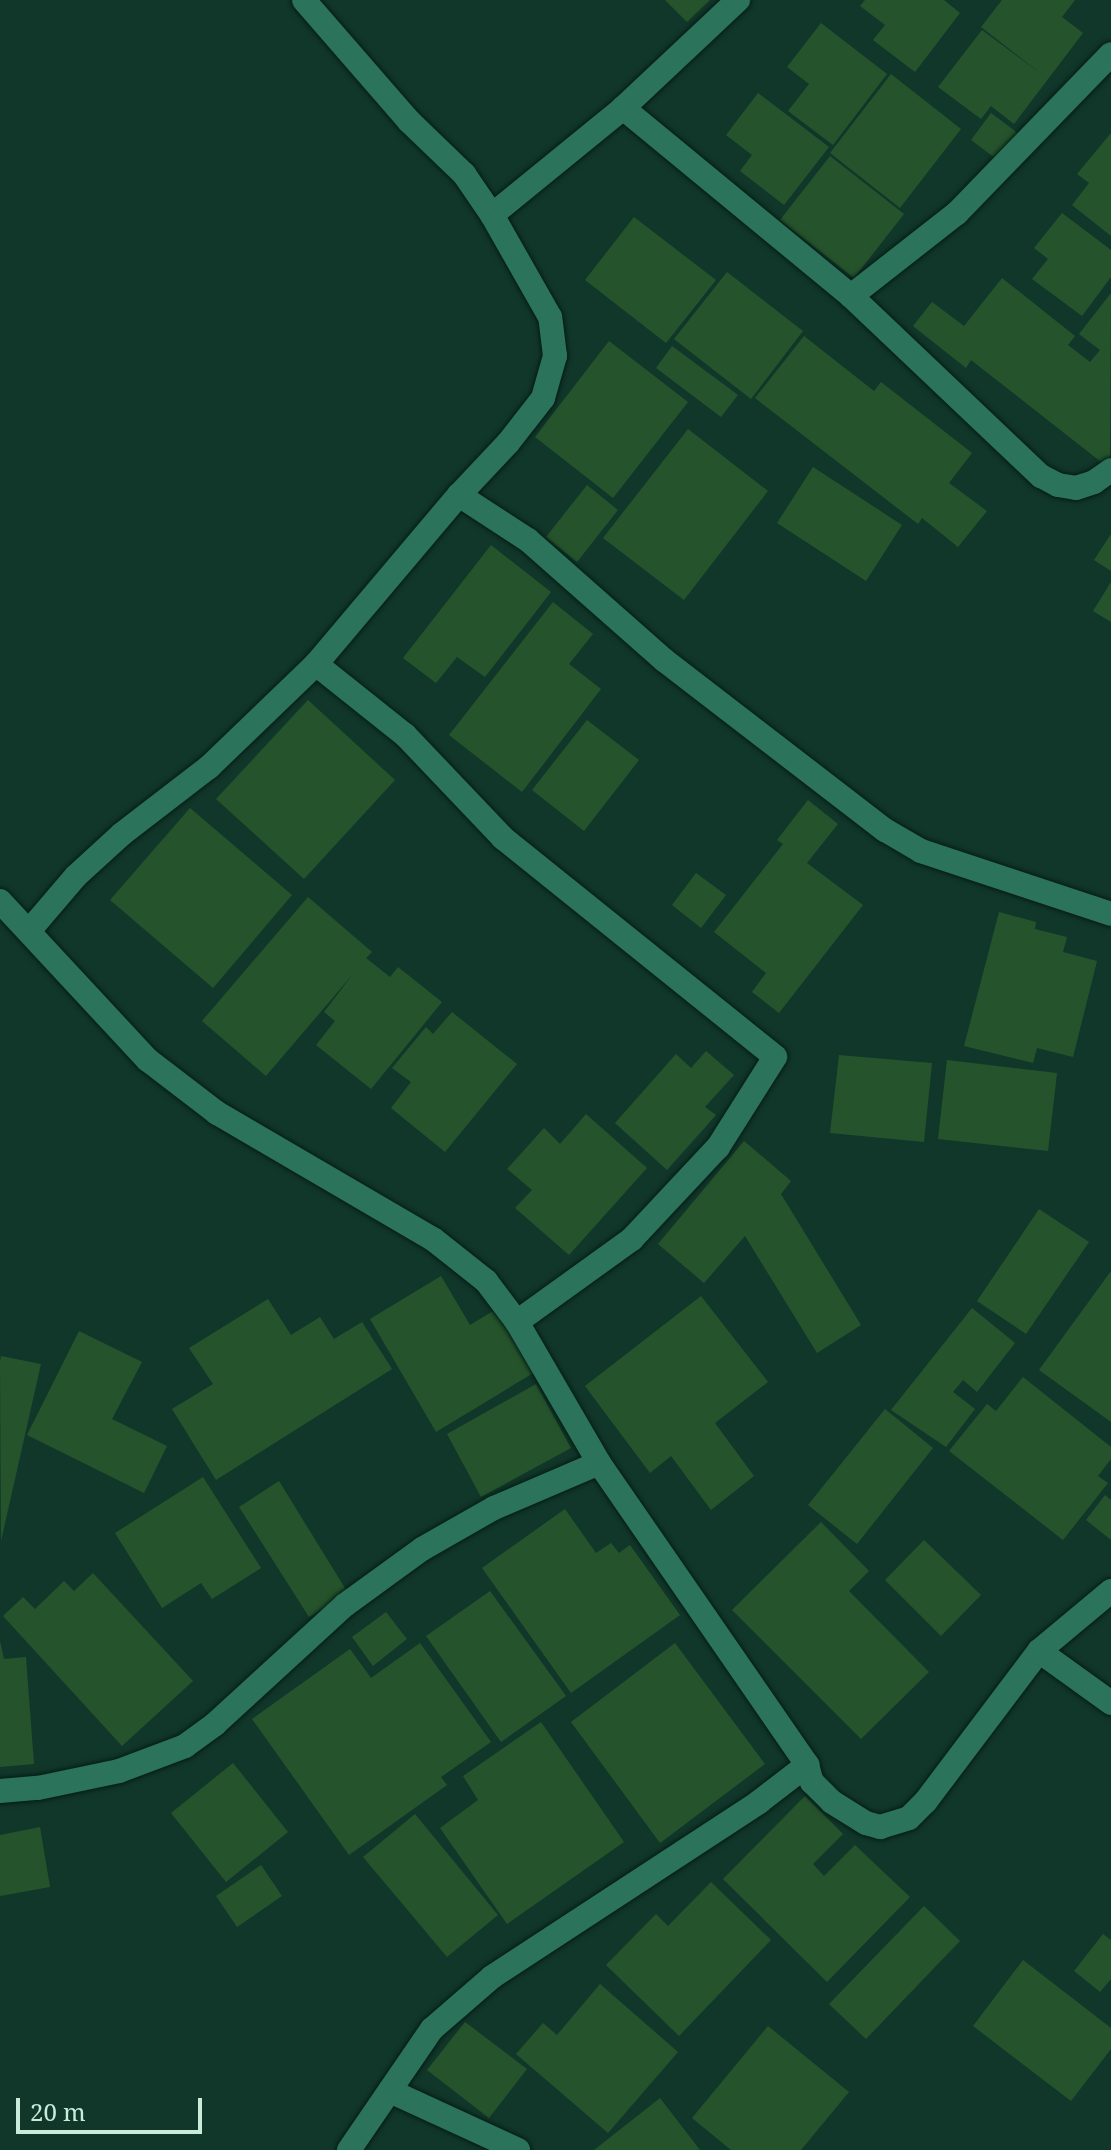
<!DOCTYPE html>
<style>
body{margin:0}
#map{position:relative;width:1111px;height:2150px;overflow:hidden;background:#11372a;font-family:"Noto Serif",serif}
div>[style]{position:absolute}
.building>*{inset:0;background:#25542c}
.roads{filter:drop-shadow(0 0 2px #061c14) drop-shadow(0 0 2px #061c14)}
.street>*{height:24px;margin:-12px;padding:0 12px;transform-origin:12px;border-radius:12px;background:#2b735a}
span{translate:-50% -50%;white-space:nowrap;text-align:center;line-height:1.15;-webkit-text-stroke:6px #11372a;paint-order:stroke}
.scale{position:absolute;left:16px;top:2098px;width:186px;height:36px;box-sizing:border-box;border:4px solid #c9ebdc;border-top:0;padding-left:10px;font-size:24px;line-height:28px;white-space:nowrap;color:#c9ebdc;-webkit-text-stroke:6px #11372a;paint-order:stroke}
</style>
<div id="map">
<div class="building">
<i style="clip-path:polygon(665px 0,710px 0,687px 22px)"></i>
<i style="clip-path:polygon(865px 0,944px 0,960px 13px,915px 72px,873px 40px,885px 25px,860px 6px)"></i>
<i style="clip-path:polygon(1002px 0,1075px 0,1062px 17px,1083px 33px,1014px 124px,991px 106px,981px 119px,938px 87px,982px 30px,1044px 76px,981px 27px)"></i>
<i style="clip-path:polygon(821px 23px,887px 74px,833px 145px,788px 111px,809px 84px,787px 67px)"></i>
<i style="clip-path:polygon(891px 74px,961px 129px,900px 208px,830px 153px)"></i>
<i style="clip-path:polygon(758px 93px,829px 147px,784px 205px,740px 171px,752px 155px,726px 135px)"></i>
<i style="clip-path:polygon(991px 113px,1019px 134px,999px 161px,971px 140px)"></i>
<i style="clip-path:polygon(1111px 133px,1111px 236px,1072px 205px,1089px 183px,1077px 174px)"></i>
<i style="clip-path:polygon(830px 156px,904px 214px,854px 278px,780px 220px)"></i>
<i style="clip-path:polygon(1062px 213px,1111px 250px,1111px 277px,1082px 316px,1032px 279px,1048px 259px,1034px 248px)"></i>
<i style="clip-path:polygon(634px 217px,716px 280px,666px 343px,585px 280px)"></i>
<i style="clip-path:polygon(727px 272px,803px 331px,751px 399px,674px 339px)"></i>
<i style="clip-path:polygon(1002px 278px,1075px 336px,1068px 345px,1090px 362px,1100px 350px,1079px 334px,1111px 293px,1110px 469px,971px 360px,966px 368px,913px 326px,932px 302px,964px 326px)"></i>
<i style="clip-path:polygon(804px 336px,874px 391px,881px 382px,972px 453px,949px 483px,987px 511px,958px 547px,922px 518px,918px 524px,755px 398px)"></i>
<i style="clip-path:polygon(609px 341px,688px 402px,613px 498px,535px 437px)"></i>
<i style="clip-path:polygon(672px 346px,738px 395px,721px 417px,656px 368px)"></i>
<i style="clip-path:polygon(688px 429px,768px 491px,684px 600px,603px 538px)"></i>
<i style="clip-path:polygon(813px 467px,902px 525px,866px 581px,777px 523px)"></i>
<i style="clip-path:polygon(587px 485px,618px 510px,577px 562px,546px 537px)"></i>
<i style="clip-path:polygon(1111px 534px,1111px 571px,1094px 560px)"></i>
<i style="clip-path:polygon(491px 545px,551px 592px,485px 677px,457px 657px,436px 683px,403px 658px)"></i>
<i style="clip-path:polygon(1111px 582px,1111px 622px,1093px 611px)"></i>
<i style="clip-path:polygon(553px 602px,593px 634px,569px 664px,601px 689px,522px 792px,449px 735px)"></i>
<i style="clip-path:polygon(308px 700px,395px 780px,304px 879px,216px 799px)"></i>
<i style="clip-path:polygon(587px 720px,639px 760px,584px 831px,532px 790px)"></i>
<i style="clip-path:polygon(808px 800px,838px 824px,807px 863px,863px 905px,779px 1013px,752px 992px,766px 973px,714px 932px,783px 844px,777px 840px)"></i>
<i style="clip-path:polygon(190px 808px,292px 895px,213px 988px,110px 900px)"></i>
<i style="clip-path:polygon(696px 873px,726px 895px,701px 928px,672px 905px)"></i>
<i style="clip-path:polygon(308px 897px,372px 952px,366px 958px,390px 977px,398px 967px,442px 1002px,371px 1089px,316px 1045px,335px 1021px,324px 1012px,353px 974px,266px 1076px,202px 1021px)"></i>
<i style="clip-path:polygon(999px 912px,1036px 922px,1035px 929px,1067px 937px,1063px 952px,1097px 961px,1073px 1057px,1037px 1048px,1033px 1063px,964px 1046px)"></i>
<i style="clip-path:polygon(452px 1012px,517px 1064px,445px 1152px,391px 1108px,411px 1082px,392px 1068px,426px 1027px,433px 1034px)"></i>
<i style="clip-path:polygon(706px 1051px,734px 1075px,705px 1107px,716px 1115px,667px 1170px,615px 1123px,676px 1054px,691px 1068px)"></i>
<i style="clip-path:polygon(839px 1055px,932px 1063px,924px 1142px,830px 1133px)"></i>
<i style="clip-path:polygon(947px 1060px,1057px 1073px,1048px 1151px,938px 1139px)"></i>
<i style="clip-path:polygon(586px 1114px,647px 1168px,569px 1255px,515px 1208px,532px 1190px,507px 1169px,544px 1128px,560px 1144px)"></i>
<i style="clip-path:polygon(744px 1141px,791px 1181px,781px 1194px,861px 1325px,817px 1353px,745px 1236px,704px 1283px,658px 1244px)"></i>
<i style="clip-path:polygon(1039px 1209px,1089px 1242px,1026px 1334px,977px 1301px)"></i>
<i style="clip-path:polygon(1111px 1271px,1111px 1422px,1039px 1370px)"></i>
<i style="clip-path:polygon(441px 1276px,470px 1325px,498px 1308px,535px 1372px,436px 1432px,370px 1319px)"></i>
<i style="clip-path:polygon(701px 1296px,768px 1382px,715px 1423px,754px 1476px,711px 1510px,671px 1456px,650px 1473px,585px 1386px)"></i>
<i style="clip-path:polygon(268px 1299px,291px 1335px,320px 1317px,334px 1339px,362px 1322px,392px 1369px,216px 1480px,172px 1409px,213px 1384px,189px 1348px)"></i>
<i style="clip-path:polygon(972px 1308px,1015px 1343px,977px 1392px,963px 1380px,953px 1392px,975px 1409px,946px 1447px,891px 1410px)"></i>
<i style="clip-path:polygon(79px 1331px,142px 1362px,112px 1419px,167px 1446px,144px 1493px,27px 1435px)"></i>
<i style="clip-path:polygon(1px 1356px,41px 1364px,1px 1541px,0 1362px)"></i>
<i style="clip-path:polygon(1023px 1377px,1111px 1447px,1111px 1459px,1098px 1476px,1108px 1483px,1063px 1540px,949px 1451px,987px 1404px,996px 1411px)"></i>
<i style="clip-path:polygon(536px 1384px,571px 1448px,481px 1497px,447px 1434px)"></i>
<i style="clip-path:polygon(885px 1409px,933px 1448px,857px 1544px,808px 1505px)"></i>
<i style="clip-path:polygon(203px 1477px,261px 1568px,212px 1599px,201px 1583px,162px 1608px,115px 1533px)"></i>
<i style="clip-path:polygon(279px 1481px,348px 1593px,309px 1617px,239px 1507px)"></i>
<i style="clip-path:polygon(1105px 1495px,1111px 1500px,1111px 1540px,1086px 1520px)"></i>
<i style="clip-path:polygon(565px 1509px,596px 1553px,611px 1543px,619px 1553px,630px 1545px,680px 1615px,571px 1693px,482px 1568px)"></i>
<i style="clip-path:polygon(821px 1522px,869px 1571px,849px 1591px,929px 1672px,861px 1739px,732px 1610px)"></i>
<i style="clip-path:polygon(924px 1540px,981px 1595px,941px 1636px,885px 1580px)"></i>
<i style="clip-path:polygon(93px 1573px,193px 1681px,122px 1746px,3px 1616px,23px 1597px,35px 1609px,64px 1581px,74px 1591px)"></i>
<i style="clip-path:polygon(490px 1591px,566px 1696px,501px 1742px,426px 1636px)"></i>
<i style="clip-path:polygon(386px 1612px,407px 1639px,373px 1666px,352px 1637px)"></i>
<i style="clip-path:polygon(0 1641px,4px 1659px,26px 1657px,34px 1764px,0 1767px)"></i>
<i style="clip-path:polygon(420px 1643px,491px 1742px,441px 1777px,447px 1785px,349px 1855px,252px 1719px,350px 1649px,371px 1678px)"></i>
<i style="clip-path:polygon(675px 1643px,765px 1764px,660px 1843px,571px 1722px)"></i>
<i style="clip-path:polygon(541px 1722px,624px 1842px,507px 1924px,440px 1828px,478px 1800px,463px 1776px)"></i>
<i style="clip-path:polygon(233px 1763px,288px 1832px,226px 1882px,171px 1813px)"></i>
<i style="clip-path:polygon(805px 1796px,843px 1834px,813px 1864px,824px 1876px,855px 1845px,910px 1897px,827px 1982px,723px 1879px)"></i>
<i style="clip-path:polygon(415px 1814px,498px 1915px,447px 1957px,363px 1857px)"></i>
<i style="clip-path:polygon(40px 1827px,50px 1887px,0 1896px,0 1835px)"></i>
<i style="clip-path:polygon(261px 1865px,282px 1896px,237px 1927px,216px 1896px)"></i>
<i style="clip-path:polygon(711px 1882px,771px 1940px,679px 2036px,606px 1965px,656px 1914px,668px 1926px)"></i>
<i style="clip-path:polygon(924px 1906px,960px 1941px,866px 2039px,829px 2004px)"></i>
<i style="clip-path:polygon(1103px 1934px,1111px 1940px,1111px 1979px,1100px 1992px,1074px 1971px)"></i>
<i style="clip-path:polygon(1023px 1960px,1111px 2028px,1111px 2049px,1071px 2101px,973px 2026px)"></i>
<i style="clip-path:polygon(600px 1984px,678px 2052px,608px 2133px,516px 2054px,543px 2023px,557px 2035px)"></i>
<i style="clip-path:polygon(465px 2022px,527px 2069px,489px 2118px,427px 2070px)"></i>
<i style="clip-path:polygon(768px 2026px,849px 2092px,801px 2150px,731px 2150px,692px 2118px)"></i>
<i style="clip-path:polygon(660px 2098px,700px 2150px,594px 2150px)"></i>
</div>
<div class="roads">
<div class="street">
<i style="left:623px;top:108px;width:296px;rotate:39.5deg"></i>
<i style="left:851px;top:296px;width:262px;rotate:43.5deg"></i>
<i style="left:1041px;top:476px;width:19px;rotate:28deg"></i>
<i style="left:1058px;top:485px;width:18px;rotate:9deg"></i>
<i style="left:1076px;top:488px;width:19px;rotate:-18deg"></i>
<i style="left:1094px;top:482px;width:21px;rotate:-35deg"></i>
<i style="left:492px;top:215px;width:169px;rotate:-39.2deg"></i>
<i style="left:623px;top:108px;width:158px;rotate:-43.2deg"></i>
<i style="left:851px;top:296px;width:135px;rotate:-38.1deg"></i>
<i style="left:957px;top:213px;width:221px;rotate:-45.9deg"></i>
<i style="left:459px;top:495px;width:82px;rotate:33.1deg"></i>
<i style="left:528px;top:540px;width:181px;rotate:41.4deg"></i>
<i style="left:664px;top:660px;width:279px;rotate:37.6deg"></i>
<i style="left:885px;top:830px;width:42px;rotate:30.3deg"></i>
<i style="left:921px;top:851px;width:200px;rotate:18.3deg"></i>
<i style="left:316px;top:664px;width:114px;rotate:38.6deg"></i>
<i style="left:405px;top:735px;width:142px;rotate:46.4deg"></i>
<i style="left:503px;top:838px;width:349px;rotate:38.8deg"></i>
<i style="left:775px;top:1057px;width:107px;rotate:122.3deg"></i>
<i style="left:718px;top:1147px;width:126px;rotate:133.1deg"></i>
<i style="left:632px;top:1239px;width:142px;rotate:144.2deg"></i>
<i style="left:0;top:901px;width:217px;rotate:47.1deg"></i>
<i style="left:148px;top:1060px;width:87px;rotate:37.5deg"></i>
<i style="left:217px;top:1113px;width:250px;rotate:30.3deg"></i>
<i style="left:433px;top:1239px;width:68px;rotate:38.4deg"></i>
<i style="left:486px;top:1281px;width:51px;rotate:52.9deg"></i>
<i style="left:517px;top:1322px;width:163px;rotate:59.8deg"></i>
<i style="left:599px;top:1463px;width:367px;rotate:55.4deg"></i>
<i style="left:807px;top:1765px;width:18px;rotate:74deg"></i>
<i style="left:812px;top:1782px;width:28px;rotate:45deg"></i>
<i style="left:832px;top:1802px;width:40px;rotate:32deg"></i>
<i style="left:866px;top:1823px;width:15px;rotate:16deg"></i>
<i style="left:880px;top:1827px;width:30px;rotate:-17deg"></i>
<i style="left:909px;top:1818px;width:24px;rotate:-45deg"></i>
<i style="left:926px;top:1801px;width:188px;rotate:-53deg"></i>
<i style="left:1039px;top:1651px;width:94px;rotate:-39.8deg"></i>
<i style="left:29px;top:931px;width:72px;rotate:-49.5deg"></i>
<i style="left:76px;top:876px;width:62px;rotate:-42.4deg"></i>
<i style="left:122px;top:834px;width:110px;rotate:-37.6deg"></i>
<i style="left:209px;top:767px;width:149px;rotate:-43.9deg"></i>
<i style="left:316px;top:664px;width:221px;rotate:-49.8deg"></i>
<i style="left:459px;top:495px;width:71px;rotate:-46.7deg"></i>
<i style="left:508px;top:443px;width:57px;rotate:-52.1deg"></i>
<i style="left:543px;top:398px;width:44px;rotate:-74.1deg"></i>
<i style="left:555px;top:356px;width:39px;rotate:-97deg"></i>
<i style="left:550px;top:317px;width:117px;rotate:-119.6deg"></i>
<i style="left:492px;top:215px;width:50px;rotate:-124.3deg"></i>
<i style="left:464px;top:174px;width:76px;rotate:-136.1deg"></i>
<i style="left:409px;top:121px;width:160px;rotate:-131deg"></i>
<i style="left:1039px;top:1651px;width:89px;rotate:35.8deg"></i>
<i style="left:0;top:1791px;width:38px;rotate:-5deg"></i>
<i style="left:38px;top:1788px;width:83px;rotate:-11.9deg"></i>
<i style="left:119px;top:1771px;width:71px;rotate:-20.7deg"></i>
<i style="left:185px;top:1746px;width:37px;rotate:-36deg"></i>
<i style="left:215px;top:1724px;width:176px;rotate:-42.5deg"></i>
<i style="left:345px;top:1605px;width:95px;rotate:-36deg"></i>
<i style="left:422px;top:1549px;width:83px;rotate:-29.7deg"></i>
<i style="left:494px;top:1508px;width:114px;rotate:-23.2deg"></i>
<i style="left:390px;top:2091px;width:141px;rotate:24.7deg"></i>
<i style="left:349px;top:2150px;width:147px;rotate:-55.6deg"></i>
<i style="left:432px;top:2029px;width:79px;rotate:-40.9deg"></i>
<i style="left:492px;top:1977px;width:319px;rotate:-33.2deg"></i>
<i style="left:759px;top:1802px;width:61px;rotate:-37.6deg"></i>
</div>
</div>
<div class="scale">20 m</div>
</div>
